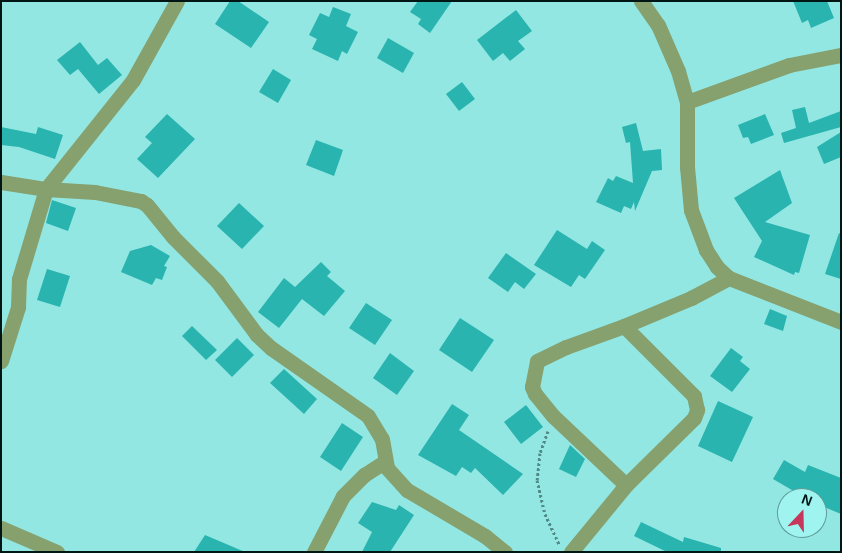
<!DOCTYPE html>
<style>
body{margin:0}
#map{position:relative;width:842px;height:553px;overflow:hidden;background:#92e7e2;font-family:Arial,sans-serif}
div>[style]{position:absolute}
.building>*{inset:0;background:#29b4af}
.path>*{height:3px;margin-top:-1.5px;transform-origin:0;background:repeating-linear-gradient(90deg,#518a87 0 2.5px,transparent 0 5px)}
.street>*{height:15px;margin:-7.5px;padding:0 7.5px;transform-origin:7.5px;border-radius:7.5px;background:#86a06e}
span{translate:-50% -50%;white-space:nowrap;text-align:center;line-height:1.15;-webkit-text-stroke:4px #9ff4ef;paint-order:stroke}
.frame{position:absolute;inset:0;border:2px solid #001615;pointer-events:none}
.north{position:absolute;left:777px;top:488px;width:50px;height:50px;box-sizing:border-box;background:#9ff4ef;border:1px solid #5f9b98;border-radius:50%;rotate:21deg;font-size:14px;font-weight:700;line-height:20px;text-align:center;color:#001615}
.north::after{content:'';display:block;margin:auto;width:18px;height:22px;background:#c6375a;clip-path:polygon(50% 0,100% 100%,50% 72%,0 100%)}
</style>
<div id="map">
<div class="building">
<i style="clip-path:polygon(230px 1px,238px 1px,269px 22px,251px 48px,215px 24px)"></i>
<i style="clip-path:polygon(418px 1px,452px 1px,430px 33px,418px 24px,421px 19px,410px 12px)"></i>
<i style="clip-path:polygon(793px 1px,827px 1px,834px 18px,811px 28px,808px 20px,802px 23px)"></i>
<i style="clip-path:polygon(333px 7px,351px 14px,346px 26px,358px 32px,347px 54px,342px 51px,338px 61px,312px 49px,317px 39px,309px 35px,320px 13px,329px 17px)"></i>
<i style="clip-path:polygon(516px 10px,532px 31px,518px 41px,525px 49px,510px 61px,503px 53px,493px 61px,477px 40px)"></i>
<i style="clip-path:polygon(388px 38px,414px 53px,403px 73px,377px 58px)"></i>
<i style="clip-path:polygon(80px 42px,98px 65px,107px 58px,122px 75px,99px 94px,78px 69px,70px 75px,57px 60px)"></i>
<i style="clip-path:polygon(273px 69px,291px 80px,278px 103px,259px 92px)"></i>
<i style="clip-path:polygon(462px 82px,475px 99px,459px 111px,446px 94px)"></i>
<i style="clip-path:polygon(805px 107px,809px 123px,841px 111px,841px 127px,784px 143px,781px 133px,796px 128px,792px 110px)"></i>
<i style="clip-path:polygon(167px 114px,195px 139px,158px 178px,137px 159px,152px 143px,145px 137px)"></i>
<i style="clip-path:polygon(765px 114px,774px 135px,751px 144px,748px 137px,743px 138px,738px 125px)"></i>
<i style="clip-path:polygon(636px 123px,643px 151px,661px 149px,662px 170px,652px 171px,635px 211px,634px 202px,631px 209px,624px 206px,621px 213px,596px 202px,608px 178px,613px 181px,616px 176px,633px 183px,630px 142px,626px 143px,622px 127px)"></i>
<i style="clip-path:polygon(1px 127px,36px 134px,38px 127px,63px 135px,55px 159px,19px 147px,1px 145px)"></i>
<i style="clip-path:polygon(841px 132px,841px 157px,824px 164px,817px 147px)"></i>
<i style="clip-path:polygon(316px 140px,343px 150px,334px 176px,306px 165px)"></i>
<i style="clip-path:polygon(780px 170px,792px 203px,765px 222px,810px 235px,799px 273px,795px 272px,794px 275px,754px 257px,762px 241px,734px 198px)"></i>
<i style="clip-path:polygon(52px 200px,76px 208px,68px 231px,46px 223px)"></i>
<i style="clip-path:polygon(239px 203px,264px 226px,242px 249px,217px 226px)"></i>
<i style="clip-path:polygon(557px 230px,587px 249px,592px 241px,605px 250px,585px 279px,579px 275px,571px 287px,534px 265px)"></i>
<i style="clip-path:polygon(839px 233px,841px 234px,841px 279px,825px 274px)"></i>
<i style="clip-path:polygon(151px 245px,170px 256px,164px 266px,167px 267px,162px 280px,156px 278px,152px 285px,121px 272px,130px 251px)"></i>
<i style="clip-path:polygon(506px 253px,536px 274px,524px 289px,515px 282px,508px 292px,488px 278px)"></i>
<i style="clip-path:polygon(321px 262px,331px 272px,327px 276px,345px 291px,324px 316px,302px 299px,279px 328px,258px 312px,284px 278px,295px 287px)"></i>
<i style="clip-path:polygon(47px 269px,70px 276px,60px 307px,37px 300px)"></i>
<i style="clip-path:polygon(366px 303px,392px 320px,375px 345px,349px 328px)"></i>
<i style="clip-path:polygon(770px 309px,787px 316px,783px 331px,764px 324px)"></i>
<i style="clip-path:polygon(460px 318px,494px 340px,472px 372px,439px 350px)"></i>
<i style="clip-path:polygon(192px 326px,217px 350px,206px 360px,182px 336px)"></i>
<i style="clip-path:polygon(237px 338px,254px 355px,232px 377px,215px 360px)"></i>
<i style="clip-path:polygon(731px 348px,743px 357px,740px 361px,750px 369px,732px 392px,710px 376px)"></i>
<i style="clip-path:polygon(390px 353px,414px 371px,397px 395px,373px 378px)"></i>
<i style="clip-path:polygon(284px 369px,317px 399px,304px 414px,270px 383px)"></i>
<i style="clip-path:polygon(718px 401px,753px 417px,732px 462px,698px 446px)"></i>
<i style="clip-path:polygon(452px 404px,469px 415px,459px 430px,523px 474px,503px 495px,475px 468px,471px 473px,462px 467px,456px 476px,418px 455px)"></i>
<i style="clip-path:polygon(526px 405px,543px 427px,521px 444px,504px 422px)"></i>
<i style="clip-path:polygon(342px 423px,363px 437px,341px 471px,320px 457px)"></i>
<i style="clip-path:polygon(570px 445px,585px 459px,576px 477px,559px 469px)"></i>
<i style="clip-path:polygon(784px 460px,805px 472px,808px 465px,841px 478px,841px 514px,817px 504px,817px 498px,795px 498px,797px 493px,773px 479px)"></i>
<i style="clip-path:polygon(372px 502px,396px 510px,399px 505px,414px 515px,390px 552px,362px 552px,372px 532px,358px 523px)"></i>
<i style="clip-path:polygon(641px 522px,683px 542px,684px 537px,721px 548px,721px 552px,667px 552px,634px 536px)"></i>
<i style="clip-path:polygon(205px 535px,245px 552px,194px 552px)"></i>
</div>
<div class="path">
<i style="left:548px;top:431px;width:23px;rotate:110deg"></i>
<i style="left:540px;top:453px;width:27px;rotate:96deg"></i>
<i style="left:537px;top:480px;width:35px;rotate:77deg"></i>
<i style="left:545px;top:514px;width:33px;rotate:65deg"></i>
</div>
<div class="street">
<i style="left:641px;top:1px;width:29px;rotate:55deg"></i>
<i style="left:658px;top:25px;width:50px;rotate:66.5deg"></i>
<i style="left:678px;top:71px;width:32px;rotate:74deg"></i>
<i style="left:687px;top:102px;width:65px;rotate:90deg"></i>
<i style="left:687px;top:167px;width:43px;rotate:84.7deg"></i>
<i style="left:691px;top:210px;width:43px;rotate:69.4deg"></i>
<i style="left:706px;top:250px;width:20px;rotate:57deg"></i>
<i style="left:717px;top:267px;width:16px;rotate:43deg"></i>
<i style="left:729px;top:278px;width:120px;rotate:21.4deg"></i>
<i style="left:687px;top:102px;width:109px;rotate:-19.9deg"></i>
<i style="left:789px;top:65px;width:53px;rotate:-10.9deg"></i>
<i style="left:1px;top:182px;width:46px;rotate:8.8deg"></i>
<i style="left:46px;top:189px;width:49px;rotate:3.5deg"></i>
<i style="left:95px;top:192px;width:47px;rotate:11.1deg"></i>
<i style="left:141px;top:201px;width:7px;rotate:34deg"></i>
<i style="left:147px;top:205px;width:41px;rotate:50.9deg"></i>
<i style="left:173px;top:237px;width:62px;rotate:45deg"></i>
<i style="left:217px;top:281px;width:67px;rotate:53.5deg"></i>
<i style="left:257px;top:335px;width:19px;rotate:43deg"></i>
<i style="left:271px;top:348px;width:118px;rotate:35deg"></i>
<i style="left:368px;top:416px;width:27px;rotate:59deg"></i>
<i style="left:382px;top:439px;width:29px;rotate:80deg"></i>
<i style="left:387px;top:468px;width:30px;rotate:48deg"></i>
<i style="left:407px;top:490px;width:91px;rotate:30.5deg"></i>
<i style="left:485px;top:536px;width:26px;rotate:39deg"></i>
<i style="left:1px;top:361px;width:57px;rotate:-72.5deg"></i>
<i style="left:18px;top:307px;width:28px;rotate:-88deg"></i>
<i style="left:19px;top:279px;width:94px;rotate:-73.3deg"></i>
<i style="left:46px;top:189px;width:139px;rotate:-51.4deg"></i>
<i style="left:133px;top:80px;width:90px;rotate:-60.9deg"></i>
<i style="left:626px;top:485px;width:100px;rotate:-136.6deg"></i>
<i style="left:553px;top:416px;width:28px;rotate:-129deg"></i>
<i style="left:535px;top:394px;width:8px;rotate:-113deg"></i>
<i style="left:532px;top:387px;width:26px;rotate:-79deg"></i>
<i style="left:537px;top:361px;width:32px;rotate:-26deg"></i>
<i style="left:566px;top:347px;width:62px;rotate:-19.9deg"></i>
<i style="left:624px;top:326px;width:73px;rotate:-22.7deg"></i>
<i style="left:691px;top:298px;width:43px;rotate:-27.8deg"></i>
<i style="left:1px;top:528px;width:61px;rotate:23.2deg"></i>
<i style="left:314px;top:552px;width:63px;rotate:-62.6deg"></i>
<i style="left:343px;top:496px;width:30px;rotate:-45deg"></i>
<i style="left:364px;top:475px;width:24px;rotate:-33deg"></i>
<i style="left:571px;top:552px;width:87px;rotate:-50.6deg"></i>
<i style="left:626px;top:485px;width:95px;rotate:-44.6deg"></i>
<i style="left:694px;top:418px;width:9px;rotate:-69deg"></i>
<i style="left:697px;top:410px;width:14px;rotate:-102deg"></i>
<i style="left:694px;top:396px;width:99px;rotate:-135deg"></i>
</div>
<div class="frame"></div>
<div class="north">N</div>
</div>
